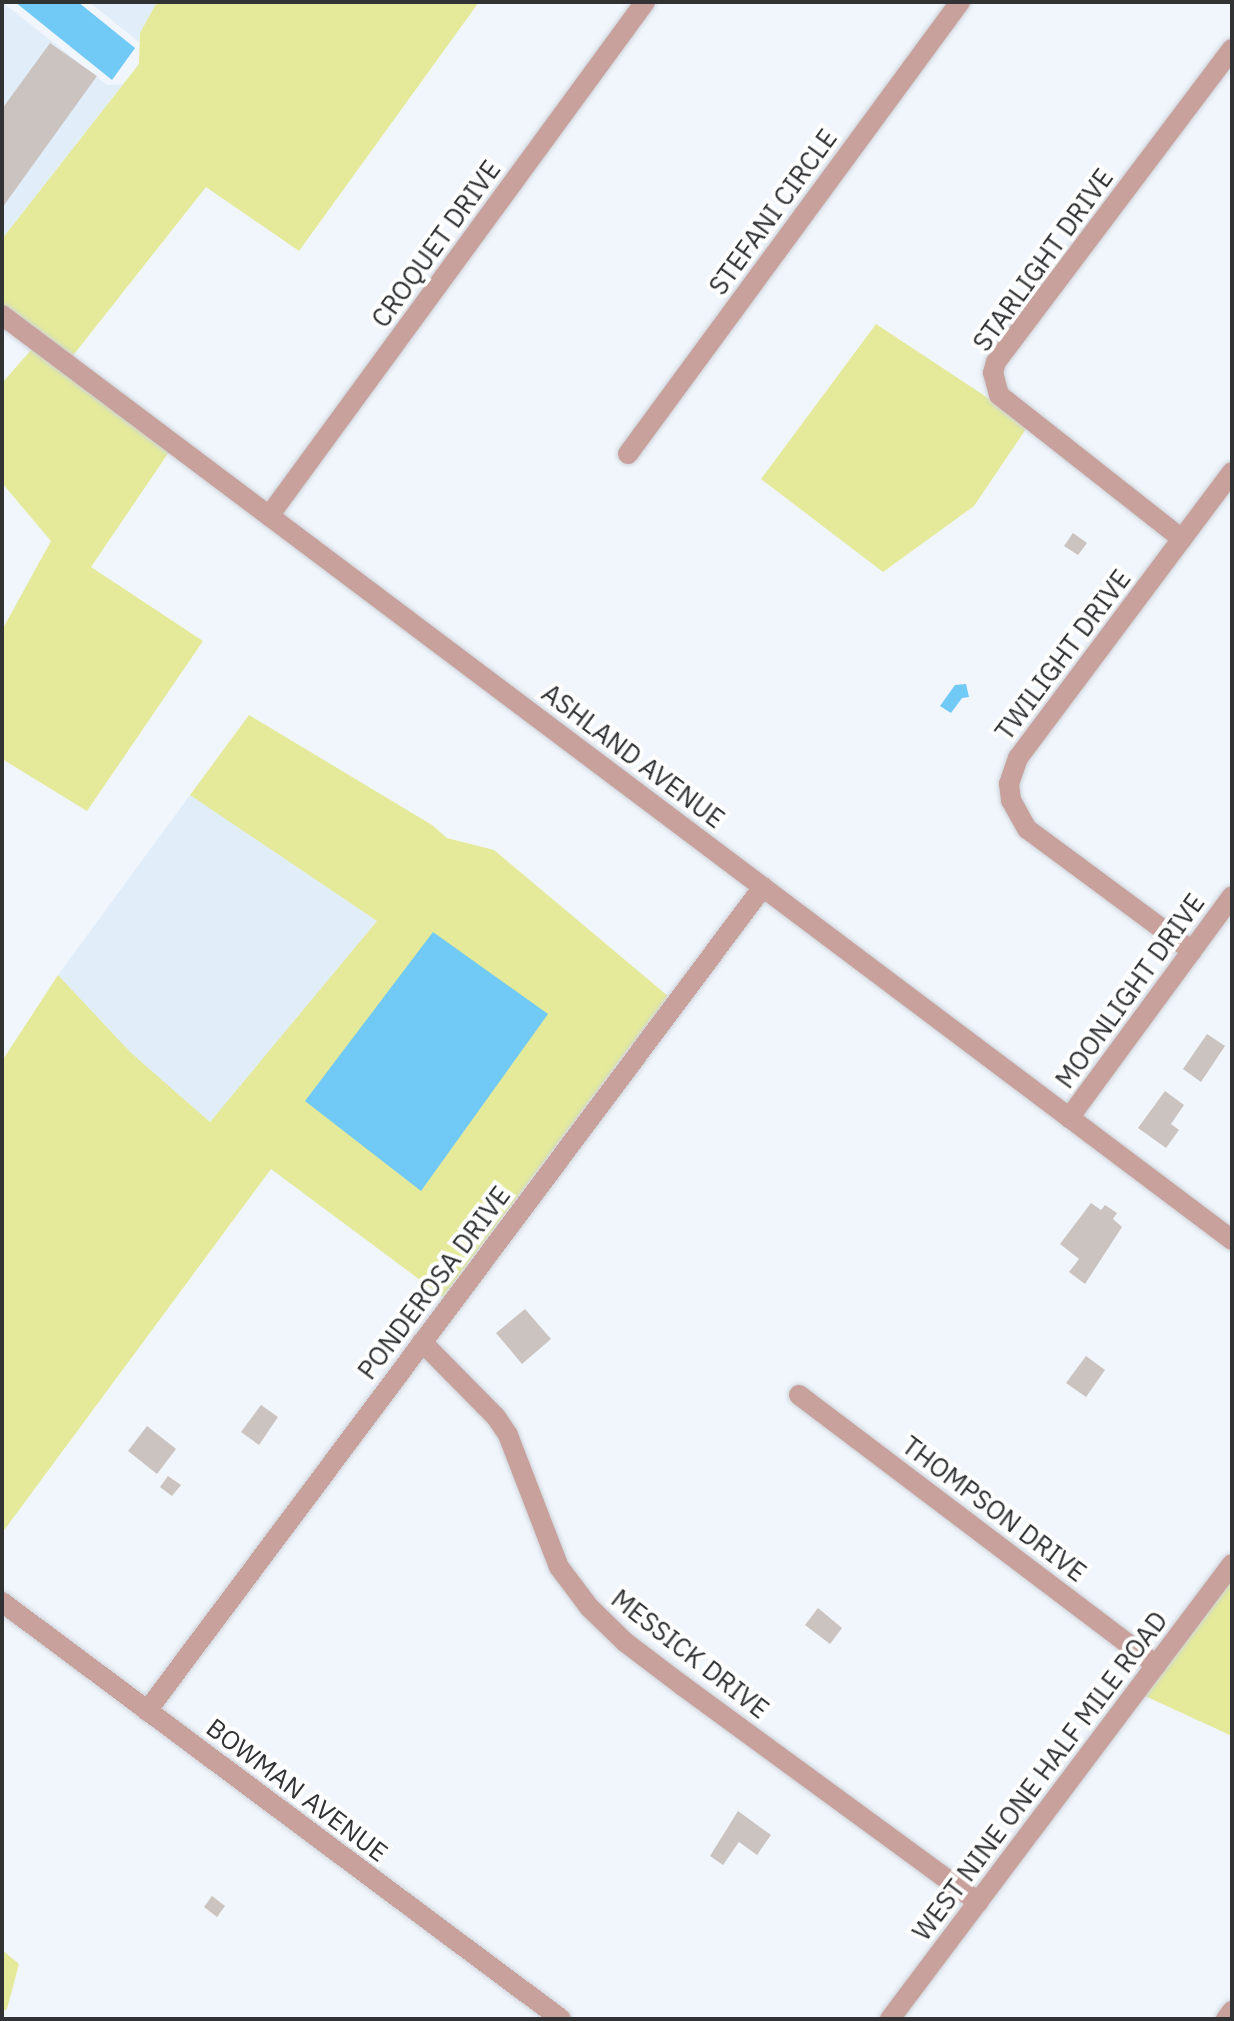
<!DOCTYPE html>
<style>
body{margin:0}
#map{position:relative;width:1234px;height:2021px;overflow:hidden;background:#f0f6fc;font-family:"IBM Plex Sans",sans-serif}
div>[style]{position:absolute}
.built>*{inset:0;background:#e1edf9}
.green>*{inset:0;background:#e4ea9a}
.water>*{inset:0;background:#71c9f6}
.building>*{inset:0;background:#cbc3c0}
.roads{filter:drop-shadow(0 0 2px #cdd3d8) drop-shadow(0 0 2px #cdd3d8)}
.minor>*{height:20px;margin:-10px;padding:0 10px;transform-origin:10px;border-radius:10px;background:#c8a19d}
span{translate:-50% -50%;white-space:nowrap;text-align:center;line-height:1.15;-webkit-text-stroke:8px #fff;paint-order:stroke}
.street-label{font-size:26px;color:#303234}
.frame{position:absolute;inset:0;border:4px solid #303234;pointer-events:none}
</style>
<div id="map">
<div class="built">
<i style="clip-path:polygon(2px 2px,107px 85px,123px 84px,2px 239px)"></i>
<i style="clip-path:polygon(89px 2px,157px 2px,140px 33px,139px 42px)"></i>
<i style="clip-path:polygon(190px 795px,377px 921px,210px 1122px,130px 1053px,58px 975px)"></i>
</div>
<div class="green">
<i style="clip-path:polygon(157px 2px,479px 2px,299px 251px,206px 187px,71px 358px,2px 305px,2px 239px,139px 64px,140px 33px)"></i>
<i style="clip-path:polygon(876px 324px,994px 402px,1026px 429px,974px 506px,883px 572px,761px 479px)"></i>
<i style="clip-path:polygon(32px 349px,169px 452px,91px 567px,203px 641px,87px 811px,2px 759px,2px 630px,51px 541px,2px 483px,2px 383px)"></i>
<i style="clip-path:polygon(249px 715px,432px 825px,447px 838px,494px 850px,668px 996px,443px 1297px,271px 1169px,2px 1533px,2px 1061px,58px 975px,131px 1053px,210px 1122px,377px 921px,190px 795px)"></i>
<i style="clip-path:polygon(1232px 1580px,1232px 1736px,1145px 1696px)"></i>
<i style="clip-path:polygon(2px 1950px,19px 1964px,7px 2009px,2px 2012px)"></i>
</div>
<div class="water">
<i style="clip-path:polygon(15px 2px,78px 2px,135px 48px,112px 80px)"></i>
<i style="clip-path:polygon(966px 684px,969px 697px,962px 698px,951px 713px,940px 706px,955px 685px)"></i>
<i style="clip-path:polygon(433px 932px,548px 1014px,421px 1191px,305px 1101px)"></i>
</div>
<div class="building">
<i style="clip-path:polygon(50px 43px,97px 76px,2px 208px,2px 109px)"></i>
<i style="clip-path:polygon(1073px 533px,1087px 543px,1078px 555px,1064px 546px)"></i>
<i style="clip-path:polygon(1207px 1034px,1225px 1046px,1201px 1082px,1183px 1069px)"></i>
<i style="clip-path:polygon(1165px 1091px,1184px 1105px,1171px 1124px,1179px 1130px,1166px 1148px,1138px 1128px)"></i>
<i style="clip-path:polygon(1091px 1203px,1101px 1210px,1105px 1205px,1117px 1213px,1113px 1219px,1122px 1227px,1085px 1284px,1069px 1272px,1079px 1259px,1060px 1244px)"></i>
<i style="clip-path:polygon(525px 1309px,551px 1339px,522px 1364px,496px 1333px)"></i>
<i style="clip-path:polygon(1086px 1356px,1105px 1370px,1086px 1397px,1066px 1383px)"></i>
<i style="clip-path:polygon(261px 1405px,278px 1417px,259px 1445px,241px 1432px)"></i>
<i style="clip-path:polygon(147px 1426px,176px 1449px,157px 1474px,128px 1451px)"></i>
<i style="clip-path:polygon(168px 1476px,181px 1485px,172px 1496px,160px 1487px)"></i>
<i style="clip-path:polygon(818px 1608px,842px 1628px,830px 1644px,805px 1625px)"></i>
<i style="clip-path:polygon(738px 1811px,771px 1835px,757px 1855px,739px 1842px,723px 1865px,710px 1856px)"></i>
<i style="clip-path:polygon(212px 1896px,225px 1906px,217px 1917px,204px 1907px)"></i>
</div>
<div class="roads">
<div class="minor">
<i style="left:2px;top:315px;width:1539px;rotate:36.94deg"></i>
<i style="left:628px;top:454px;width:561px;rotate:-53.7deg"></i>
<i style="left:269px;top:516px;width:637px;rotate:-53.81deg"></i>
<i style="left:1182px;top:539px;width:233px;rotate:-141.8deg"></i>
<i style="left:999px;top:395px;width:23px;rotate:-105deg"></i>
<i style="left:993px;top:373px;width:11px;rotate:-75deg"></i>
<i style="left:996px;top:362px;width:392px;rotate:-53deg"></i>
<i style="left:1192px;top:951px;width:205px;rotate:-143.5deg"></i>
<i style="left:1027px;top:829px;width:33px;rotate:-119deg"></i>
<i style="left:1011px;top:800px;width:16px;rotate:-97deg"></i>
<i style="left:1009px;top:784px;width:28px;rotate:-71deg"></i>
<i style="left:1018px;top:758px;width:357px;rotate:-53.2deg"></i>
<i style="left:1069px;top:1118px;width:275px;rotate:-53.7deg"></i>
<i style="left:422px;top:1342px;width:105px;rotate:45.4deg"></i>
<i style="left:496px;top:1417px;width:22px;rotate:56deg"></i>
<i style="left:508px;top:1435px;width:142px;rotate:68.9deg"></i>
<i style="left:559px;top:1567px;width:50px;rotate:53.1deg"></i>
<i style="left:589px;top:1607px;width:50px;rotate:44.2deg"></i>
<i style="left:625px;top:1642px;width:73px;rotate:37.2deg"></i>
<i style="left:683px;top:1686px;width:366px;rotate:36.2deg"></i>
<i style="left:799px;top:1395px;width:448px;rotate:37.1deg"></i>
<i style="left:2px;top:1602px;width:697px;rotate:36.72deg"></i>
<i style="left:147px;top:1711px;width:1029px;rotate:-53.22deg"></i>
<i style="left:890px;top:2019px;width:569px;rotate:-53.07deg"></i>
<i style="left:1226px;top:2019px;width:10px;rotate:-53deg"></i>
</div>
</div>
<div class="street-label">
<span style="left:773px;top:212px;rotate:-54deg">STEFANI CIRCLE</span>
<span style="left:436px;top:244px;rotate:-54deg">CROQUET DRIVE</span>
<span style="left:1043px;top:260px;rotate:-54deg">STARLIGHT DRIVE</span>
<span style="left:1063px;top:655px;rotate:-53deg">TWILIGHT DRIVE</span>
<span style="left:633px;top:756px;rotate:37deg">ASHLAND AVENUE</span>
<span style="left:1130px;top:991px;rotate:-54deg">MOONLIGHT DRIVE</span>
<span style="left:434px;top:1283px;rotate:-53deg">PONDEROSA DRIVE</span>
<span style="left:994px;top:1509px;rotate:37deg">THOMPSON DRIVE</span>
<span style="left:690px;top:1654px;rotate:38deg">MESSICK DRIVE</span>
<span style="left:1040px;top:1776px;rotate:-53deg">WEST NINE ONE HALF MILE ROAD</span>
<span style="left:297px;top:1790px;rotate:37deg">BOWMAN AVENUE</span>
</div>
<div class="frame"></div>
</div>
